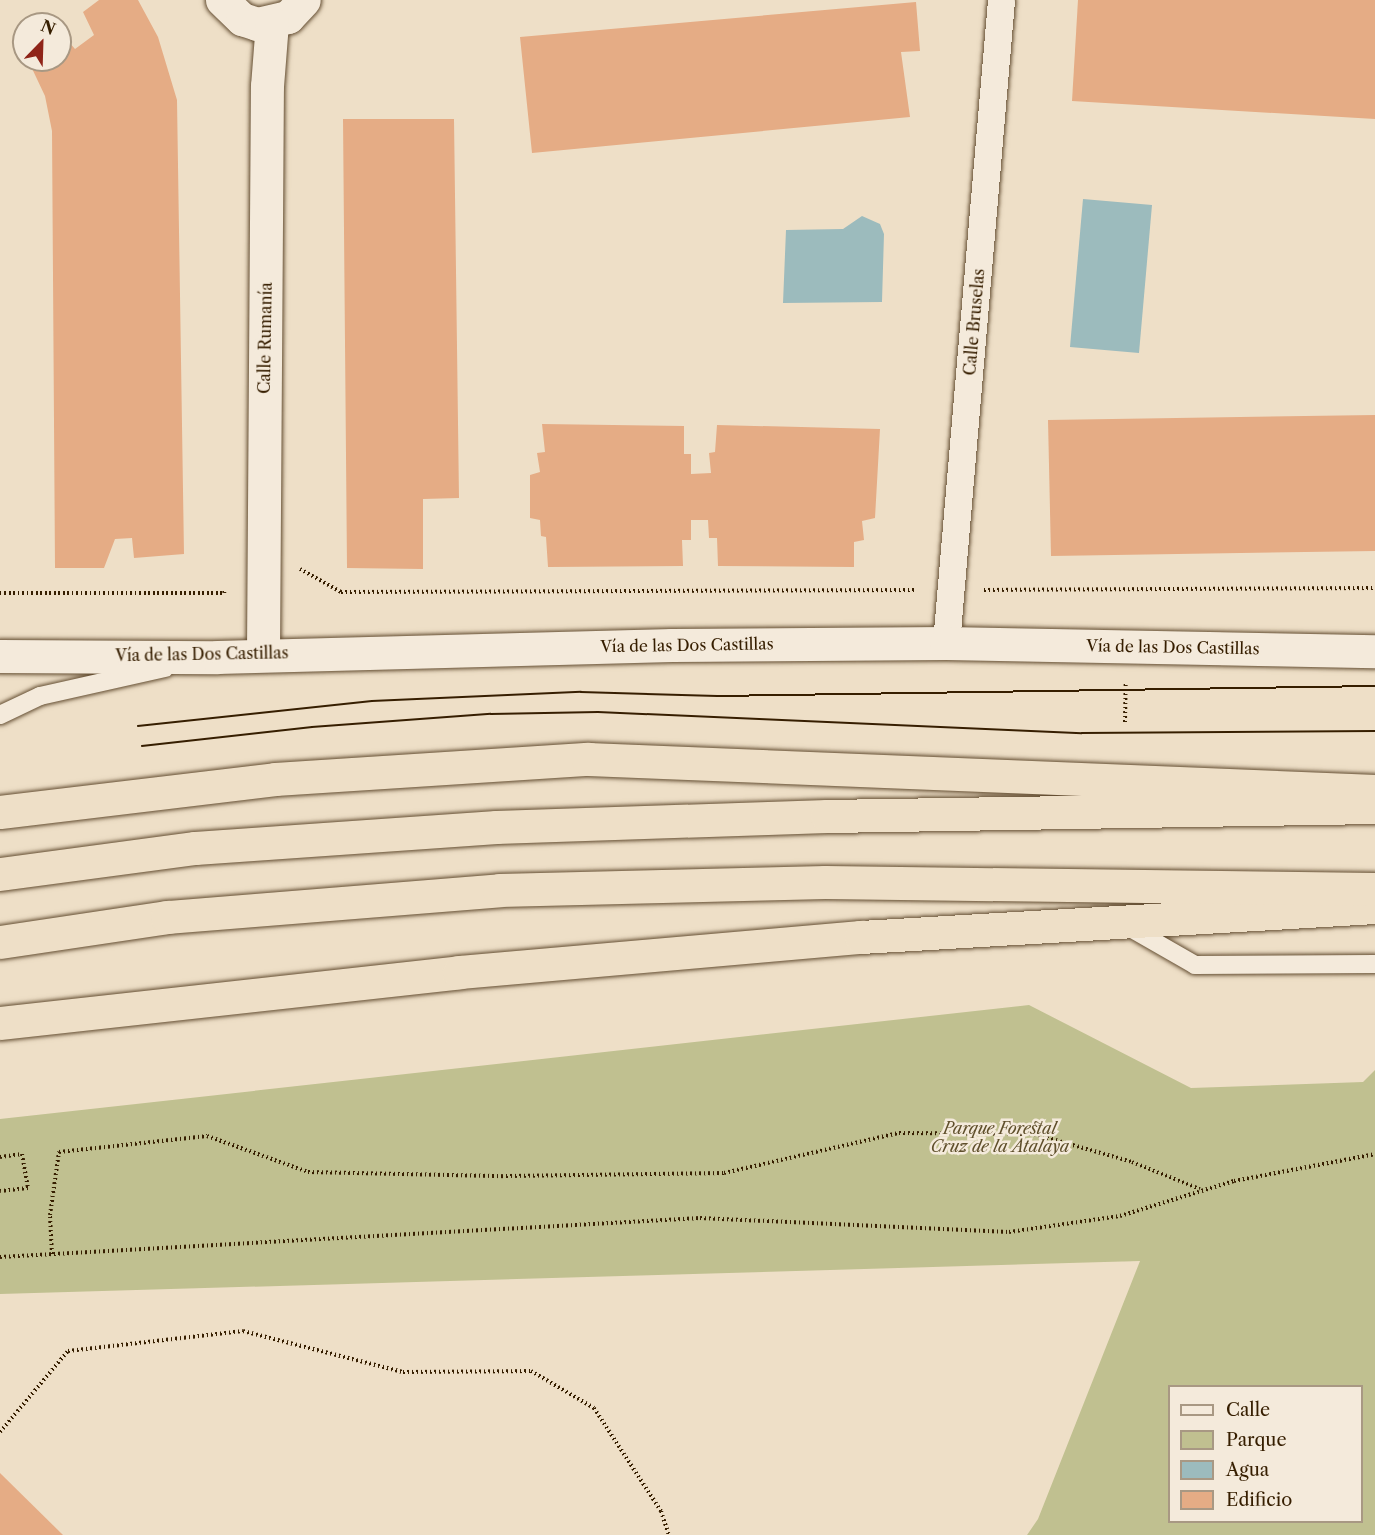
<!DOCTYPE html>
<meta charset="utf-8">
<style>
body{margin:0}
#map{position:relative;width:1375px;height:1535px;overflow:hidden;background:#eedfc7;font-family:"Libre Caslon Text",serif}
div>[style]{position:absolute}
.green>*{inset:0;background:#c0c090}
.water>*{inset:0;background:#9cbbbd}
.building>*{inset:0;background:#e5ac85}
.path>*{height:4px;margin-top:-2px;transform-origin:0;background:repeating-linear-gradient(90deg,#361e00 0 1.5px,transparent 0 4.5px)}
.roads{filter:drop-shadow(0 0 2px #644e32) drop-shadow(0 0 2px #644e32)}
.service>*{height:18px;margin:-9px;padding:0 9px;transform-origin:9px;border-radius:9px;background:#f4eadb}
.pedestrian>*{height:27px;margin:-13.5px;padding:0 13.5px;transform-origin:13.5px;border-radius:13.5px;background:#f4eadb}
.minor>*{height:33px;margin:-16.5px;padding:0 16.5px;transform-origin:16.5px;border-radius:16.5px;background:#f4eadb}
.trunk>*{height:33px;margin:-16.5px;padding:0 16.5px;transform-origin:16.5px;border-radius:16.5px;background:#eedfc7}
.motorway>*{height:33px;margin:-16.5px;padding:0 16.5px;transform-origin:16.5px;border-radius:16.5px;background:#eedfc7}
.tram>*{height:1.5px;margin:-0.75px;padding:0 0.75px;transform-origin:0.75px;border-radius:0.75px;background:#361e00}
span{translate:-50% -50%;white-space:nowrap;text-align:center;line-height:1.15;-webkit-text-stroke:5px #f4eadb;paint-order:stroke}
.street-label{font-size:16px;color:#361e00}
.park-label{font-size:16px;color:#5f4f2b;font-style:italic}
.legend{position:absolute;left:1168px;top:1385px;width:195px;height:138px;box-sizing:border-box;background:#f4eadb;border:2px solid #a89883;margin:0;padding:8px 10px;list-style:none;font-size:18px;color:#361e00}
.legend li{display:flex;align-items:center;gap:12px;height:30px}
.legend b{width:30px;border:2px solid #a89883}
.north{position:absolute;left:12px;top:12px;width:60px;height:60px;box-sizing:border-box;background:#f4eadb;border:2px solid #a89883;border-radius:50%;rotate:23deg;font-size:16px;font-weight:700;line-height:24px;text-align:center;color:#361e00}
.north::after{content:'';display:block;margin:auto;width:21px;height:27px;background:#8f2418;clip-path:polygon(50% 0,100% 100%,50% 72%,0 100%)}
</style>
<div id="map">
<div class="green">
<i style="clip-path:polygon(evenodd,1029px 1005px,1191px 1088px,1363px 1082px,1375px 1070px,1375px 1535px,1027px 1535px,1038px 1519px,1140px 1261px,0 1294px,0 1119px,1029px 1005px,1170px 1386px,1362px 1386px,1362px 1522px,1170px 1522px,1170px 1386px)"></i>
</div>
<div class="water">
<i style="clip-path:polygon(1083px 199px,1152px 205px,1139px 353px,1070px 347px)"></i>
<i style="clip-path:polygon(862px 216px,880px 224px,884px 234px,882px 302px,783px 303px,786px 230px,843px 229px)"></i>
</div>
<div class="building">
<i style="clip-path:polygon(99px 0,138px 0,158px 37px,177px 100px,184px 554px,134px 558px,132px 538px,115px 539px,104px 568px,55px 568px,52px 131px,45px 96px,28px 60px,60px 60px,62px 34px,75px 49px,94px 35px,83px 12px)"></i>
<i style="clip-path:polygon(1078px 0,1375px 0,1375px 119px,1072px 101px)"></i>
<i style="clip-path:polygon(916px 2px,920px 51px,901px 52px,910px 117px,532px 153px,520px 37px)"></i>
<i style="clip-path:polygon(343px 119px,454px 119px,459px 498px,423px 499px,423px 569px,347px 568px)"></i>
<i style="clip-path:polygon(1375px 415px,1375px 551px,1051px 556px,1048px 420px)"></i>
<i style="clip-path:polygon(542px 424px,684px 426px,684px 454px,691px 454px,691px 474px,711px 473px,709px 453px,715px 452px,717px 425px,880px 429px,875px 518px,862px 521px,864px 540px,854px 542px,854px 567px,718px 566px,717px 538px,709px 538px,708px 520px,691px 520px,691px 540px,682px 540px,683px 566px,548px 567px,546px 537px,541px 536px,540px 520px,530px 518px,530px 475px,540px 472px,537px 453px,545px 452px)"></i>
<i style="clip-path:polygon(0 1473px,63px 1535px,0 1535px)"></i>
</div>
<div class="path">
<i style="left:300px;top:569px;width:47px;rotate:29.3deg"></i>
<i style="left:341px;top:592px;width:576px;rotate:-0.2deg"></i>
<i style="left:984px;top:590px;width:391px;rotate:-0.3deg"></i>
<i style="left:0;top:593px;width:224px"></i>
<i style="left:224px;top:593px;width:3px;rotate:-72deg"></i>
<i style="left:1125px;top:722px;width:39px;rotate:-89deg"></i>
<i style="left:0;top:1157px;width:22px;rotate:-8deg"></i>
<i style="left:22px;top:1154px;width:35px;rotate:80deg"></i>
<i style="left:28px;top:1188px;width:28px;rotate:174deg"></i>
<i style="left:52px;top:1254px;width:39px;rotate:-93deg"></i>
<i style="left:50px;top:1215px;width:64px;rotate:-81.9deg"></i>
<i style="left:59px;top:1152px;width:149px;rotate:-6.2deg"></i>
<i style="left:207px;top:1136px;width:107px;rotate:19.6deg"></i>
<i style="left:308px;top:1172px;width:198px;rotate:1.2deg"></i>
<i style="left:506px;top:1176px;width:218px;rotate:-0.8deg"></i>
<i style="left:724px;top:1173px;width:180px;rotate:-12.9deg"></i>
<i style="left:899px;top:1133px;width:135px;rotate:0.4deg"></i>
<i style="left:1034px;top:1134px;width:102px;rotate:15.9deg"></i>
<i style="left:1132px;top:1162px;width:73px;rotate:21.7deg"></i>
<i style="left:0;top:1257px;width:701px;rotate:-3.19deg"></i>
<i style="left:700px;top:1218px;width:309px;rotate:2.6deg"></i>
<i style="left:1009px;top:1232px;width:112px;rotate:-8.2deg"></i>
<i style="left:1120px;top:1216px;width:119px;rotate:-17.1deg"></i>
<i style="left:1234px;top:1181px;width:144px;rotate:-10.8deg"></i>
<i style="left:0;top:1432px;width:106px;rotate:-50deg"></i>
<i style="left:68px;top:1351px;width:176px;rotate:-6.5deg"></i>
<i style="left:243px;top:1331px;width:165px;rotate:14.4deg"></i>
<i style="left:403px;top:1372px;width:128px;rotate:-0.4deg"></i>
<i style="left:531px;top:1371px;width:73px;rotate:30.4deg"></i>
<i style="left:594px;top:1408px;width:123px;rotate:57deg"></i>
<i style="left:661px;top:1511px;width:25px;rotate:72deg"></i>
</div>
<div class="roads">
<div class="service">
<i style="left:0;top:715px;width:44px;rotate:-25.4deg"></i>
<i style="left:40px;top:696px;width:128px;rotate:-12.6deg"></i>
<i style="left:1127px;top:926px;width:78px;rotate:29.8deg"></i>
<i style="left:1195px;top:965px;width:180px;rotate:-0.3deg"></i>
</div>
<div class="pedestrian">
<i style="left:946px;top:643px;width:645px;rotate:-85.11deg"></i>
</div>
<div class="minor">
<i style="left:222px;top:0;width:28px;rotate:44deg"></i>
<i style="left:242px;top:19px;width:16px;rotate:18deg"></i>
<i style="left:257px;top:24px;width:32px;rotate:-13deg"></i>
<i style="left:288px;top:17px;width:23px;rotate:-47deg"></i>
<i style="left:263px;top:652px;width:566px;rotate:-89.6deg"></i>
<i style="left:267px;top:86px;width:63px;rotate:-85.5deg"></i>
<i style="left:0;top:656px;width:217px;rotate:0.3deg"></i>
<i style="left:217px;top:657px;width:455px;rotate:-1.5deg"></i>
<i style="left:672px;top:645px;width:274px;rotate:-0.4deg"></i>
<i style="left:946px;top:643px;width:429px;rotate:1.1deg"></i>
</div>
<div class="trunk">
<i style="left:0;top:812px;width:277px;rotate:-6.8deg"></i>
<i style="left:275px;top:779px;width:314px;rotate:-3.7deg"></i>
<i style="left:588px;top:759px;width:788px;rotate:2.33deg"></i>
<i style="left:0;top:1023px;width:462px;rotate:-6.3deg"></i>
<i style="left:459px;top:972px;width:404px;rotate:-5deg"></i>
<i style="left:861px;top:937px;width:515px;rotate:-3.34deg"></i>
</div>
<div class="motorway">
<i style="left:0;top:874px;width:197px;rotate:-7.6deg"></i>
<i style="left:195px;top:848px;width:302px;rotate:-4deg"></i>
<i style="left:496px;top:827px;width:331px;rotate:-1.9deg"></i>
<i style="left:827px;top:816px;width:548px;rotate:-0.94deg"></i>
<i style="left:0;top:942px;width:169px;rotate:-8.5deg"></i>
<i style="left:167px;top:917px;width:333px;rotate:-4.6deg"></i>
<i style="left:499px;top:890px;width:326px;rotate:-1.4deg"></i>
<i style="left:825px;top:882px;width:550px;rotate:0.73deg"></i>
</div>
</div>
<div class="tram">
<i style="left:138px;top:726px;width:235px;rotate:-6.1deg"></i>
<i style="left:372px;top:701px;width:209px;rotate:-2.5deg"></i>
<i style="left:581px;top:692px;width:136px;rotate:1.7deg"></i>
<i style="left:717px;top:696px;width:658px;rotate:-0.87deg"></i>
<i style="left:142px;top:746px;width:171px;rotate:-6.4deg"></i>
<i style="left:312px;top:727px;width:179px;rotate:-4.2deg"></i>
<i style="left:491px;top:714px;width:107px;rotate:-1.1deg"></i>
<i style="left:598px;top:712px;width:484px;rotate:2.5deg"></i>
<i style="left:1082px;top:733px;width:293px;rotate:-0.4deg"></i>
</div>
<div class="street-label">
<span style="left:974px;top:322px;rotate:-85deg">Calle Bruselas</span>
<span style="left:265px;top:338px;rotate:-89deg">Calle Rumanía</span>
<span style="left:687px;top:645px;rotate:-1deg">Vía de las Dos Castillas</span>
<span style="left:1173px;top:647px;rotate:1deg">Vía de las Dos Castillas</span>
<span style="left:202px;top:654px;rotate:-1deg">Vía de las Dos Castillas</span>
</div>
<div class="park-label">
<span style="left:1000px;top:1137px">Parque Forestal<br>Cruz de la Atalaya</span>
</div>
<ul class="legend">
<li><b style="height:8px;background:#f4eadb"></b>Calle</li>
<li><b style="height:16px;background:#c0c090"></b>Parque</li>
<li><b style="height:16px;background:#9cbbbd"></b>Agua</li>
<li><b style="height:16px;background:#e5ac85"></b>Edificio</li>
</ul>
<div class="north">N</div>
</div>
